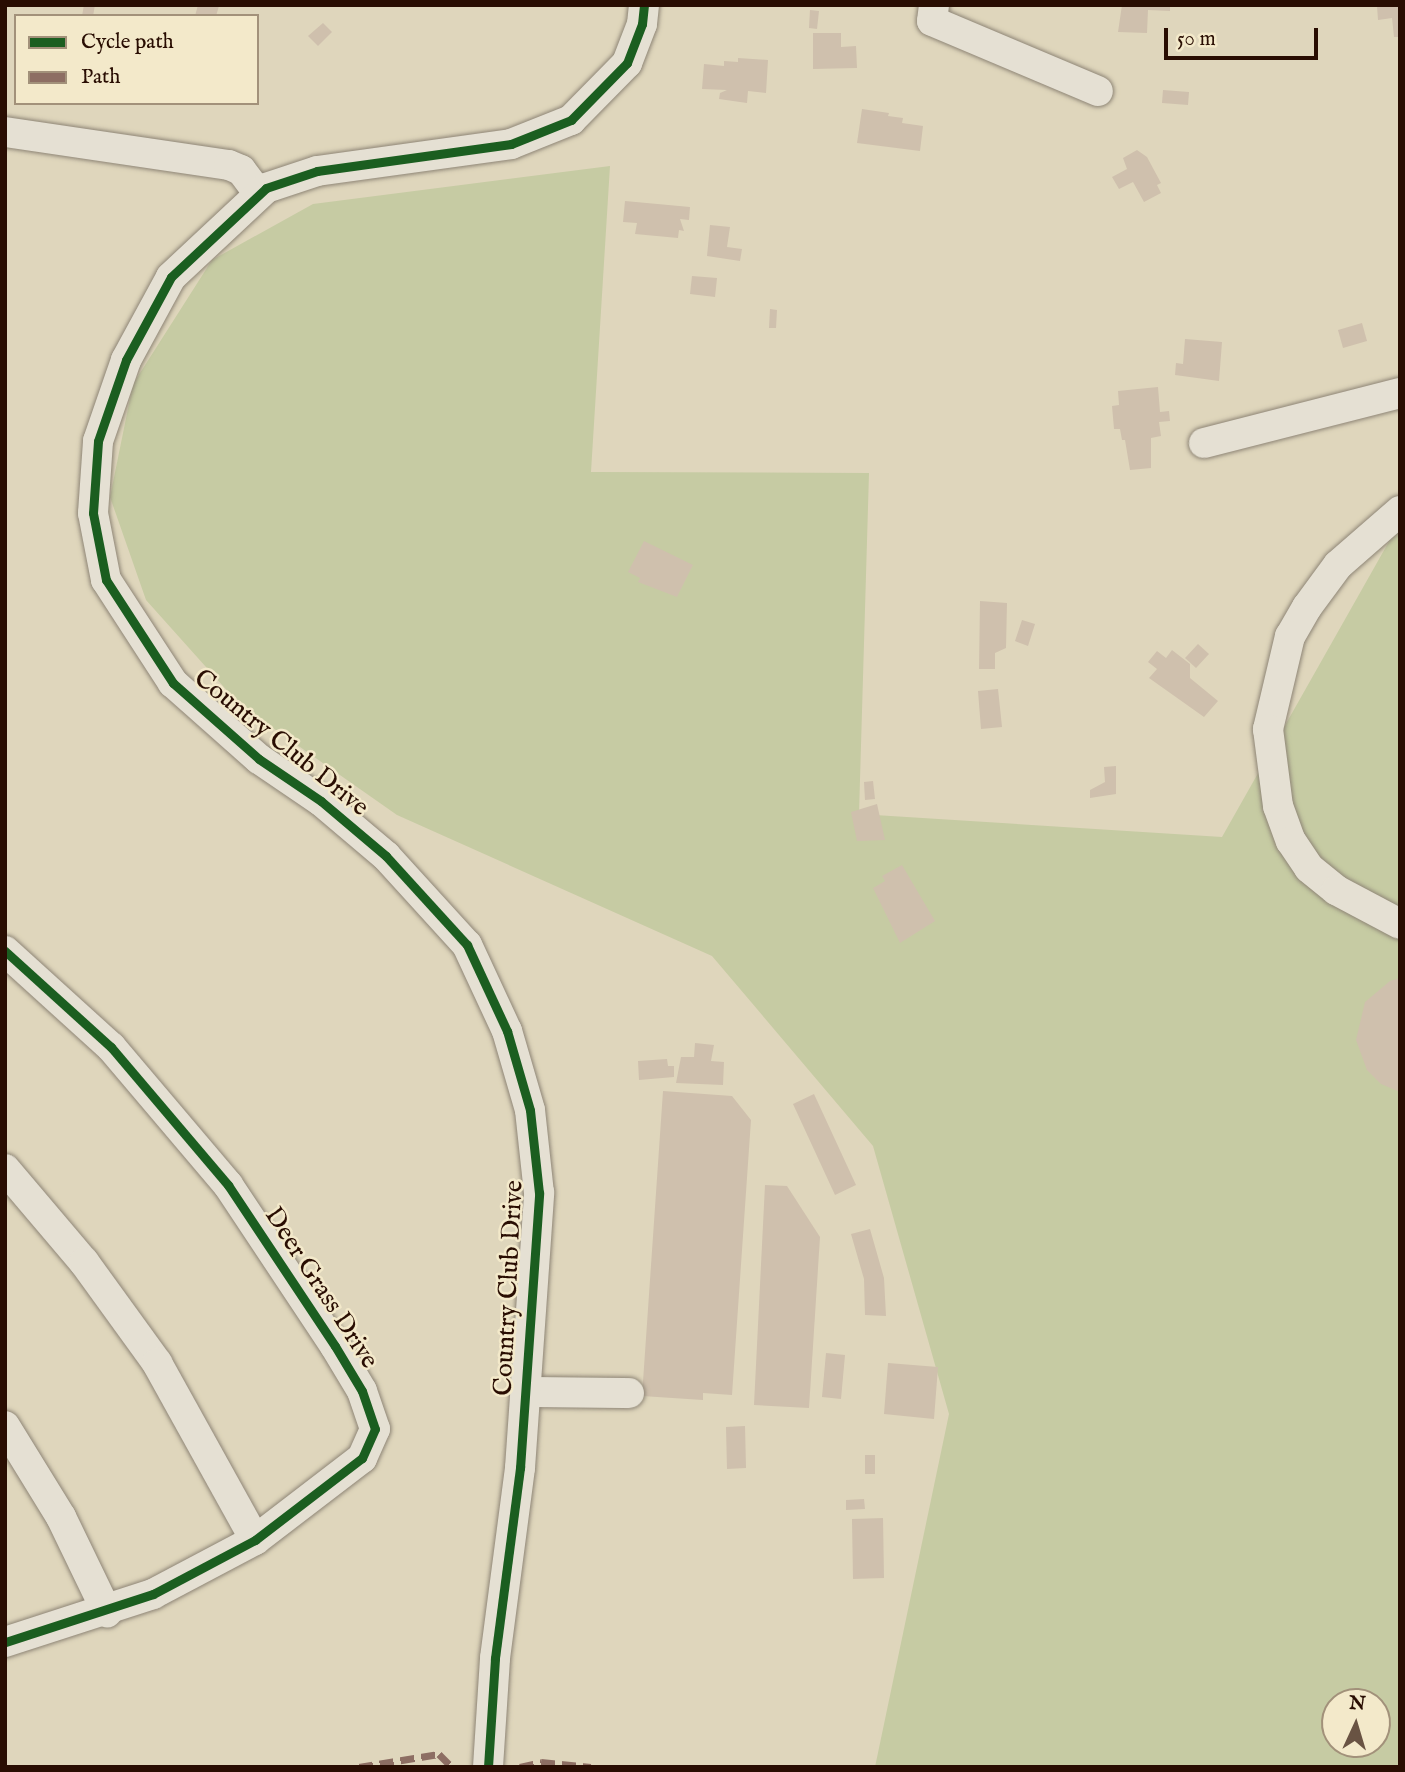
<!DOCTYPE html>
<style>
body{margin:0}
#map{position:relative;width:1405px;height:1772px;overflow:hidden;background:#dfd6bc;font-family:"IM FELL English",serif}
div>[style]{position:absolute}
.green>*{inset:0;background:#c6cba3}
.building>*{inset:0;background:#cfc0ad}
.roads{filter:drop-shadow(0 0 2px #8e8576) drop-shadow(0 0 2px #8e8576)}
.minor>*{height:30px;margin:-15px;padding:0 15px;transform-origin:15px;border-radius:15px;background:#e5e0d3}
.quiet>*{height:7px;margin-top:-3.5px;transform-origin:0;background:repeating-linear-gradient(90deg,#8d6e63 0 14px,transparent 0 21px)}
.cycleway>*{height:9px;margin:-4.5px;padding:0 4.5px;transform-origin:4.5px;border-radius:4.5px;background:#1b5e20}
span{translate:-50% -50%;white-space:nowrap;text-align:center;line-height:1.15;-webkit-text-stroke:5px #f3e9ca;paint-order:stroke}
.street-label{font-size:26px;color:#290d02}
.frame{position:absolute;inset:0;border:7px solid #290d02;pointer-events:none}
.legend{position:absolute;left:14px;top:14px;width:245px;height:91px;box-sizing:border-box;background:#f3e9ca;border:2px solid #a2917a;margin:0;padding:9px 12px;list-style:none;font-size:21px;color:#290d02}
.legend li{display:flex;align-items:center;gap:14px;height:35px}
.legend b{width:35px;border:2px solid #a2917a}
.north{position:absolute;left:1321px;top:1688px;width:70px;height:70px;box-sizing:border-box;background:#f3e9ca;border:2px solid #a2917a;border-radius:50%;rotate:4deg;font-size:19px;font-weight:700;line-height:28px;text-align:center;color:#290d02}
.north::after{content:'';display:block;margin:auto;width:24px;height:32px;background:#695343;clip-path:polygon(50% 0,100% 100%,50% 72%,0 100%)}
.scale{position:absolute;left:1164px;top:28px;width:154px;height:32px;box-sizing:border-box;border:4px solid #290d02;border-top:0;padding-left:9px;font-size:21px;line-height:24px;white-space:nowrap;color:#290d02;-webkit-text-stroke:5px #f3e9ca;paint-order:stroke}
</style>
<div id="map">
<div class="green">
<i style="clip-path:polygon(evenodd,610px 166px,591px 472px,869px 473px,859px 814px,1222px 837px,1400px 522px,1400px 1767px,875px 1767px,949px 1414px,873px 1146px,712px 956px,397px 815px,240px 705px,146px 600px,110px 497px,133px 384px,212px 260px,313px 204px,610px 166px,1335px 1702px,1377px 1702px,1377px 1744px,1335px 1744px,1335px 1702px)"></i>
</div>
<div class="building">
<i style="clip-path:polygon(84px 5px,95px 5px,93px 16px,82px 16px)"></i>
<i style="clip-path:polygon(198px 5px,216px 5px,219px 6px,216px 16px,195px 16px)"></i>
<i style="clip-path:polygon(1122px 5px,1170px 5px,1170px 11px,1148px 10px,1147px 33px,1118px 32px)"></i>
<i style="clip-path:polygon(1383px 5px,1400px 5px,1400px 37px,1394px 37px,1392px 18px,1378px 20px,1377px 6px)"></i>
<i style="clip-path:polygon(810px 10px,819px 11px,817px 29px,809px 28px)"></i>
<i style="clip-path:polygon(323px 23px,332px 32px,318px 46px,308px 36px)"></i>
<i style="clip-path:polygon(813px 33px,841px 33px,841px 47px,856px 46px,857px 68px,813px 69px)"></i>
<i style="clip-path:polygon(738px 58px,768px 60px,766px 93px,748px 91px,747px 103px,719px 99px,720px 93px,727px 90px,702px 89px,704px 64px,724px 66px,724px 61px,738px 62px)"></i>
<i style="clip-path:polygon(1163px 90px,1189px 92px,1188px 105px,1162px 103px)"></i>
<i style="clip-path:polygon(862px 109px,889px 113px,888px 116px,903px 118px,902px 123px,923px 126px,920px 151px,857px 143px)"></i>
<i style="clip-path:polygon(1137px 150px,1147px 157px,1161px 183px,1157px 185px,1161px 193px,1144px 202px,1133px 182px,1119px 189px,1112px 177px,1127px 169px,1123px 158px)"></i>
<i style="clip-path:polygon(625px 201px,690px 207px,689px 220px,680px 219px,684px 231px,679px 230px,678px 238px,635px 234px,637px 223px,623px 222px)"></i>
<i style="clip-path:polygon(710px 225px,730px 227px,727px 247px,742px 249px,740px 261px,707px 256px)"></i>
<i style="clip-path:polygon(692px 276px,717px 278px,715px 297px,690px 294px)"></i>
<i style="clip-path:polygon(770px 309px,777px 310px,776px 328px,769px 328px)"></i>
<i style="clip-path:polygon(1362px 323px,1367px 341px,1343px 348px,1338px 330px)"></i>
<i style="clip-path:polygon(1185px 339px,1222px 342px,1219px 381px,1175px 375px,1176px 363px,1183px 364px)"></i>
<i style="clip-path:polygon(1158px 387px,1160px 412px,1169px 411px,1170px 421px,1159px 422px,1161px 436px,1151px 438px,1151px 468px,1130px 470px,1125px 440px,1122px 440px,1120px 429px,1114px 429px,1112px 406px,1119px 405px,1118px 391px)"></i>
<i style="clip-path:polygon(644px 541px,693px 565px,677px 597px,638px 582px,640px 578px,628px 572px)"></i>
<i style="clip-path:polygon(980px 601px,1007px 603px,1006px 648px,995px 653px,995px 669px,979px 669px)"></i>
<i style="clip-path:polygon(1022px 620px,1035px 624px,1028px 646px,1015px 641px)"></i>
<i style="clip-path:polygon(1198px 644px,1209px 654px,1196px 668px,1185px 658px)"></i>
<i style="clip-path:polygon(1172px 650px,1190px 664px,1190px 678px,1218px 701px,1204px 717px,1149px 678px,1157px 669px,1148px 662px,1157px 651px,1166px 658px)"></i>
<i style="clip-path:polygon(998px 689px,1002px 727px,981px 729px,978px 691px)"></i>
<i style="clip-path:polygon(1116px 766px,1116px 794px,1090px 798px,1090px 790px,1105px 782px,1104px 767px)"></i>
<i style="clip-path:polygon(873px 781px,875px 799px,865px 800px,864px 782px)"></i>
<i style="clip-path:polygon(877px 804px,885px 840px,857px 841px,851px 812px)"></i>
<i style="clip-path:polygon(902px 865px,935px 921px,900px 943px,873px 888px,885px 881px,882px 876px)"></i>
<i style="clip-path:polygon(1400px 978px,1400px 1092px,1381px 1084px,1367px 1070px,1356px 1040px,1365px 1002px,1390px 981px)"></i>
<i style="clip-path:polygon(695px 1043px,714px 1045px,711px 1061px,724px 1062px,723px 1085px,676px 1083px,681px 1057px,694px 1057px)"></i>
<i style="clip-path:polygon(667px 1059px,668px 1066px,674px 1066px,674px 1077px,639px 1080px,638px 1061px)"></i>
<i style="clip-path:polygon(663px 1091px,732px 1096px,751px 1120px,732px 1395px,703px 1393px,703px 1400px,642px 1396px)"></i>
<i style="clip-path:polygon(814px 1094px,856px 1185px,835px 1195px,793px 1104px)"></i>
<i style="clip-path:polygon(765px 1185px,787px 1186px,820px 1237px,809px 1408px,754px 1405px)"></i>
<i style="clip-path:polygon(870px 1229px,884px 1278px,886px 1316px,865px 1315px,864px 1279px,851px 1234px)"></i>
<i style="clip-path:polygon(826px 1353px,845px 1355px,841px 1399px,822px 1397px)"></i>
<i style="clip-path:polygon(888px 1363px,938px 1367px,934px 1419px,884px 1414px)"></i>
<i style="clip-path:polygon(745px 1426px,746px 1468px,727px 1469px,726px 1427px)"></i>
<i style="clip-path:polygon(865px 1455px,875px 1455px,875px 1474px,865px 1474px)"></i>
<i style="clip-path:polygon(864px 1499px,865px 1509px,846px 1510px,846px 1500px)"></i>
<i style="clip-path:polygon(883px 1518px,884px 1578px,853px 1579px,852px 1519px)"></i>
</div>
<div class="roads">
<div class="minor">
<i style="left:934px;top:5px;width:16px;rotate:97deg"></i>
<i style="left:932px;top:21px;width:180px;rotate:22.9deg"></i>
<i style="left:5px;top:132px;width:226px;rotate:8.4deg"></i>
<i style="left:229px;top:165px;width:13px;rotate:23deg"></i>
<i style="left:241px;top:170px;width:30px;rotate:53deg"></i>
<i style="left:1204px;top:443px;width:202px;rotate:-14.3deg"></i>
<i style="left:1400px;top:511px;width:82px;rotate:138.9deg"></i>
<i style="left:1338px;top:565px;width:52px;rotate:126.4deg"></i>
<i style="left:1307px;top:607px;width:34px;rotate:120deg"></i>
<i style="left:1290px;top:636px;width:96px;rotate:103.3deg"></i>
<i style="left:1268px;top:729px;width:78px;rotate:82.6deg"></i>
<i style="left:1278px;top:806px;width:37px;rotate:70deg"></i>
<i style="left:1291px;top:841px;width:32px;rotate:56deg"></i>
<i style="left:1309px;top:868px;width:35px;rotate:39deg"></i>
<i style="left:1336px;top:890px;width:72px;rotate:28deg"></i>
<i style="left:5px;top:951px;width:143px;rotate:42.2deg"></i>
<i style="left:111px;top:1047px;width:181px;rotate:49.7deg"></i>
<i style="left:228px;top:1185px;width:193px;rotate:56.4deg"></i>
<i style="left:335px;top:1346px;width:52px;rotate:59deg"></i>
<i style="left:362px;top:1391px;width:40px;rotate:71.1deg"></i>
<i style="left:375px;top:1429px;width:32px;rotate:114deg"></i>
<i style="left:362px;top:1458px;width:135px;rotate:142.5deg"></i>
<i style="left:255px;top:1540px;width:115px;rotate:152.1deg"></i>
<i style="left:153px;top:1594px;width:156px;rotate:162deg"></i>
<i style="left:5px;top:1169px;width:122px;rotate:49.7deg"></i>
<i style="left:84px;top:1262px;width:125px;rotate:54.1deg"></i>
<i style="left:157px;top:1363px;width:202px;rotate:61deg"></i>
<i style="left:526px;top:1392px;width:103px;rotate:0.6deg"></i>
<i style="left:5px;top:1426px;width:107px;rotate:58.4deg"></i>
<i style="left:61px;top:1517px;width:106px;rotate:64.2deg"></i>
<i style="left:488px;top:1767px;width:109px;rotate:-86.3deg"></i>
<i style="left:495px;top:1658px;width:192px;rotate:-82.5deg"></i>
<i style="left:520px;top:1468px;width:276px;rotate:-86deg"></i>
<i style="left:539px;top:1193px;width:83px;rotate:-96.2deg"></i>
<i style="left:530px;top:1110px;width:82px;rotate:-106.2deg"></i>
<i style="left:507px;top:1031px;width:95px;rotate:-114.9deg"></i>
<i style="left:467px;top:945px;width:120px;rotate:-132.3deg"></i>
<i style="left:386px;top:856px;width:85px;rotate:-139.8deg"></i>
<i style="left:321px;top:801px;width:75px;rotate:-145.9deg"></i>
<i style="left:259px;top:759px;width:115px;rotate:-138.5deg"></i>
<i style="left:173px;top:683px;width:123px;rotate:-123deg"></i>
<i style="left:106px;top:580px;width:68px;rotate:-101deg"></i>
<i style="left:93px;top:513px;width:72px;rotate:-86deg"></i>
<i style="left:98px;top:441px;width:86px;rotate:-70.9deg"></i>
<i style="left:126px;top:360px;width:94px;rotate:-61.5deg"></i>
<i style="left:171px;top:277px;width:130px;rotate:-43.1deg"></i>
<i style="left:266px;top:188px;width:54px;rotate:-18.4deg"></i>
<i style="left:317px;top:171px;width:196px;rotate:-7.9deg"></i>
<i style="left:511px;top:144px;width:65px;rotate:-21.8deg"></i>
<i style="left:571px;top:120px;width:80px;rotate:-45.5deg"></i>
<i style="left:627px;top:63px;width:42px;rotate:-69deg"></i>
<i style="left:642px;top:24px;width:19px;rotate:-84deg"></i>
</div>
</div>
<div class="quiet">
<i style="left:359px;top:1767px;width:81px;rotate:-9.2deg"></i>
<i style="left:439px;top:1754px;width:18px;rotate:45deg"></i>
<i style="left:520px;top:1767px;width:22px;rotate:-13deg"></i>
<i style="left:541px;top:1762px;width:50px;rotate:5.7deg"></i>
</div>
<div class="cycleway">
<i style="left:5px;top:951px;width:143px;rotate:42.2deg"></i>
<i style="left:111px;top:1047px;width:181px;rotate:49.7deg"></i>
<i style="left:228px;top:1185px;width:193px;rotate:56.4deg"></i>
<i style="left:335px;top:1346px;width:52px;rotate:59deg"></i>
<i style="left:362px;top:1391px;width:40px;rotate:71.1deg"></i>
<i style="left:375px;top:1429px;width:32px;rotate:114deg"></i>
<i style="left:362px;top:1458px;width:135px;rotate:142.5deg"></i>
<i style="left:255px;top:1540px;width:115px;rotate:152.1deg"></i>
<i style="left:153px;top:1594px;width:156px;rotate:162deg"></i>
<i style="left:488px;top:1767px;width:109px;rotate:-86.3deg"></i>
<i style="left:495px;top:1658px;width:192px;rotate:-82.5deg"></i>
<i style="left:520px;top:1468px;width:276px;rotate:-86deg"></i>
<i style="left:539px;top:1193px;width:83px;rotate:-96.2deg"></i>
<i style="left:530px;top:1110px;width:82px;rotate:-106.2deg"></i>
<i style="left:507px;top:1031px;width:95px;rotate:-114.9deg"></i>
<i style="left:467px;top:945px;width:120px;rotate:-132.3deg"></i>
<i style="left:386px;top:856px;width:85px;rotate:-139.8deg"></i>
<i style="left:321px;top:801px;width:75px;rotate:-145.9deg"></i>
<i style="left:259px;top:759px;width:115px;rotate:-138.5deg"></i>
<i style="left:173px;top:683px;width:123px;rotate:-123deg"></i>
<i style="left:106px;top:580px;width:68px;rotate:-101deg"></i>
<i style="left:93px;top:513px;width:72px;rotate:-86deg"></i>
<i style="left:98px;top:441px;width:86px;rotate:-70.9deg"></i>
<i style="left:126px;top:360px;width:94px;rotate:-61.5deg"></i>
<i style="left:171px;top:277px;width:130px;rotate:-43.1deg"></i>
<i style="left:266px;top:188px;width:54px;rotate:-18.4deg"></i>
<i style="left:317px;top:171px;width:196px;rotate:-7.9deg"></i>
<i style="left:511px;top:144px;width:65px;rotate:-21.8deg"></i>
<i style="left:571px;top:120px;width:80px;rotate:-45.5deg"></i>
<i style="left:627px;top:63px;width:42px;rotate:-69deg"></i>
<i style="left:642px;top:24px;width:19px;rotate:-84deg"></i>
</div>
<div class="street-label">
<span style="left:281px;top:743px;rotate:39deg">Country Club Drive</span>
<span style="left:321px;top:1288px;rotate:57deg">Deer Grass Drive</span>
<span style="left:509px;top:1288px;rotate:-87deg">Country Club Drive</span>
</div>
<div class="frame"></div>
<ul class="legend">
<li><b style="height:9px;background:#1b5e20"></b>Cycle path</li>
<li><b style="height:9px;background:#8d6e63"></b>Path</li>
</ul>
<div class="north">N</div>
<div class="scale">50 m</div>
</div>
